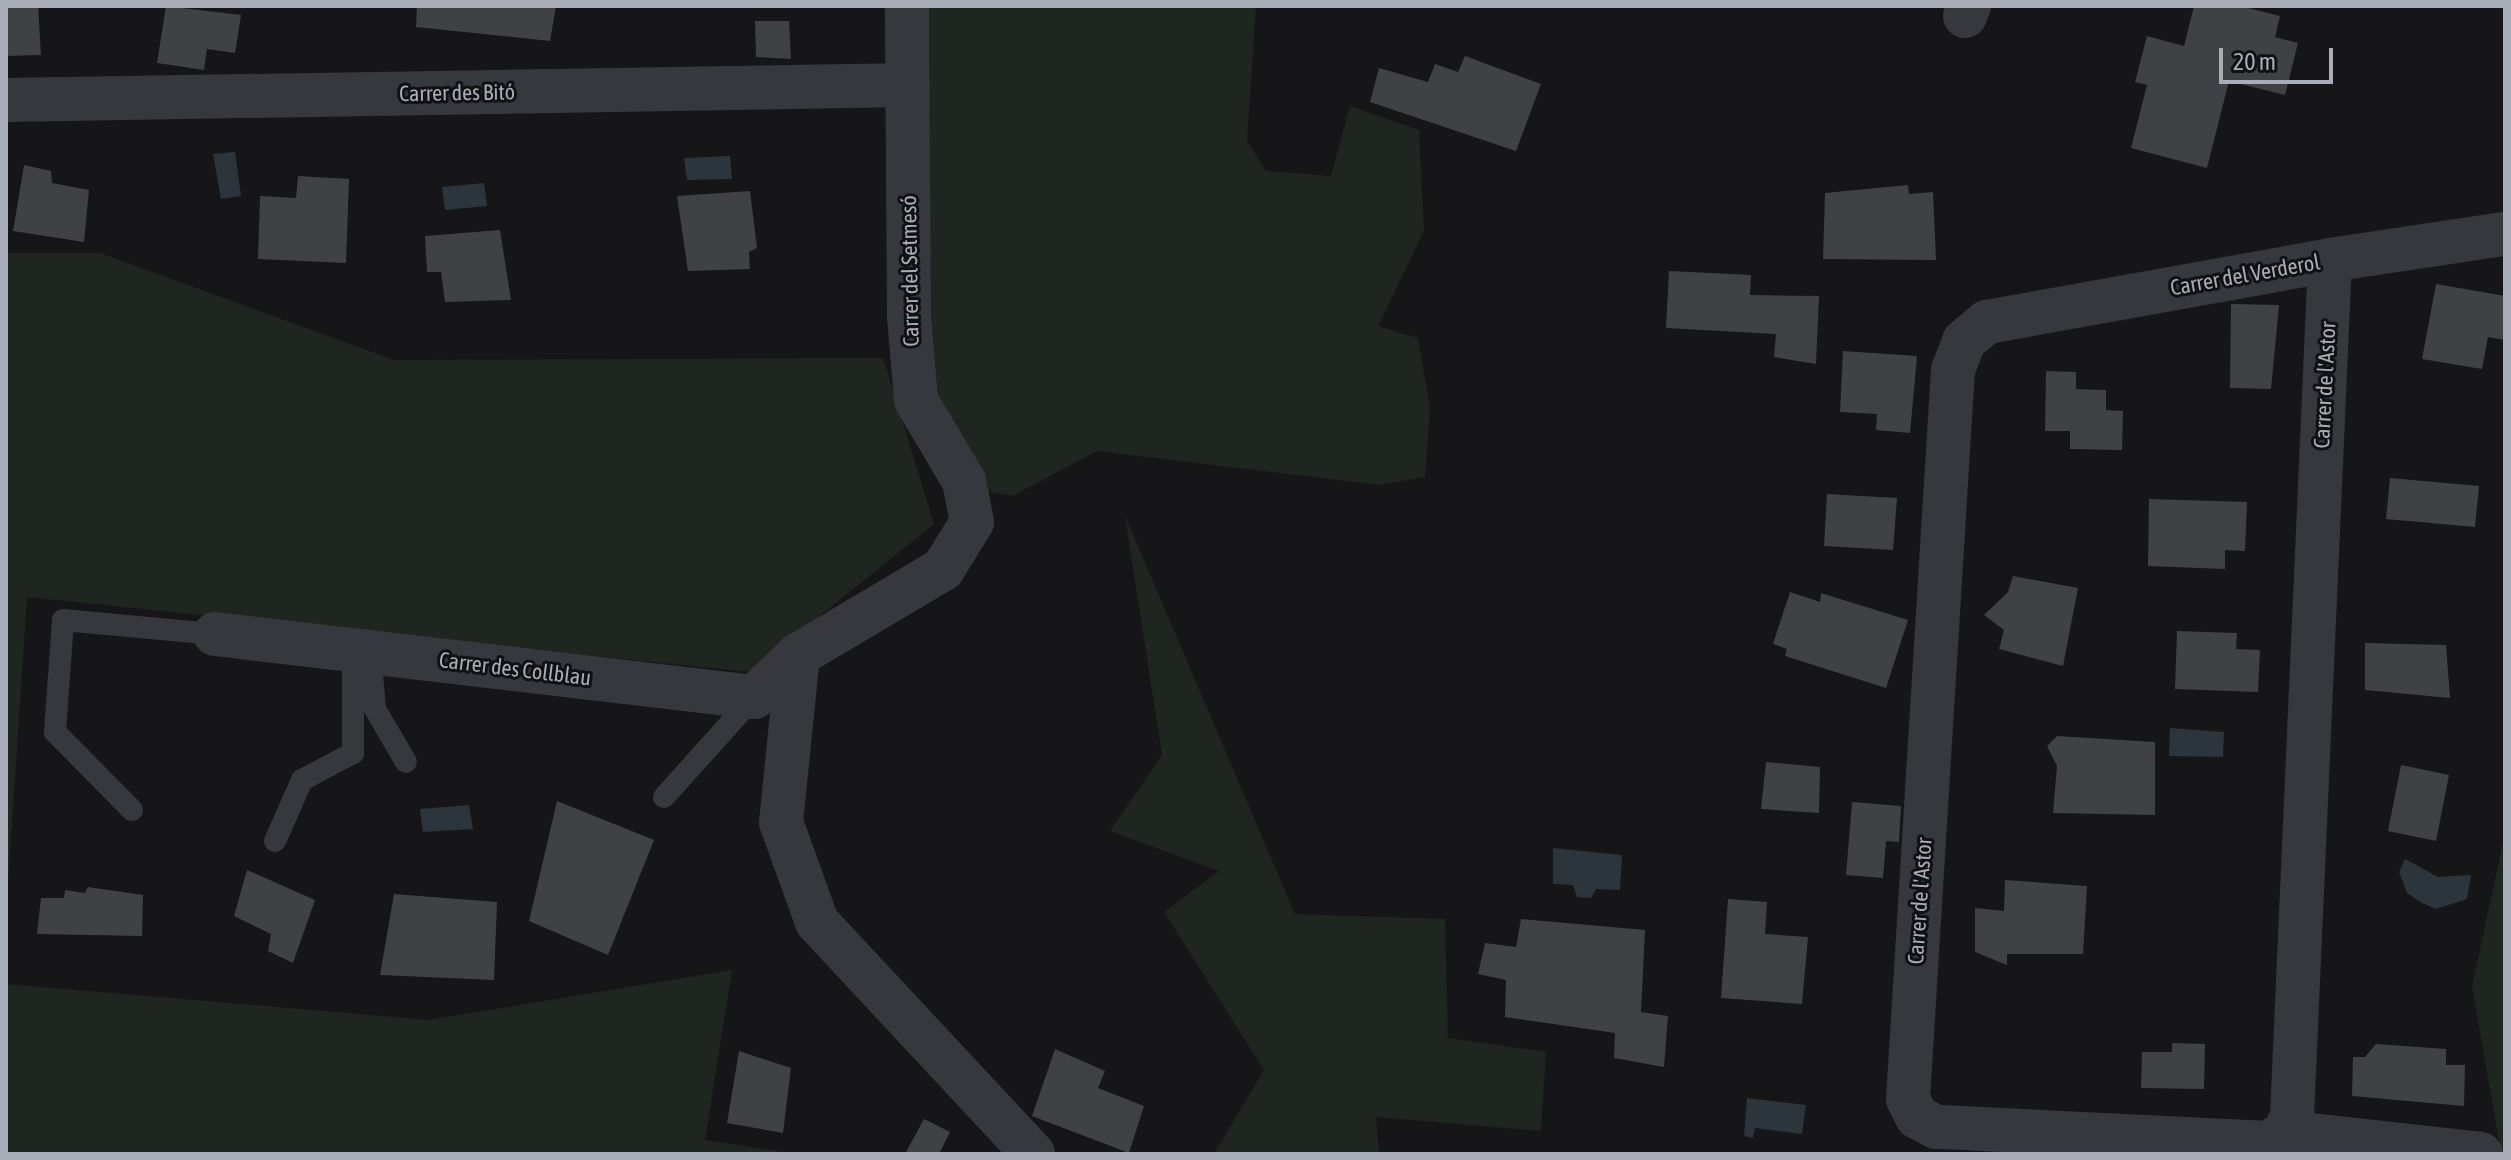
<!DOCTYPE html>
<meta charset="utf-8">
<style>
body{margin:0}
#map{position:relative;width:2511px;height:1160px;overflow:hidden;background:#161618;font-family:"Asap Condensed",sans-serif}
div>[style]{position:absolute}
.green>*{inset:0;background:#1e261f}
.water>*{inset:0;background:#2c353c}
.building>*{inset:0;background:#404145}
.lane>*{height:22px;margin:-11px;padding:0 11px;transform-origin:11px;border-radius:11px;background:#37383d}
.street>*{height:44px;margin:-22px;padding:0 22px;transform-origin:22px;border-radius:22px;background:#37383d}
span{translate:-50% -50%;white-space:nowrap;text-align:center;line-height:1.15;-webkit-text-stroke:6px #111113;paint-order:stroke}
.street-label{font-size:22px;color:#a8adb8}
.frame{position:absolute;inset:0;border:8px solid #a8adb8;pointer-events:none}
.scale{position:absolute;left:2219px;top:48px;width:114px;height:36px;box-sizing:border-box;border:4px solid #a8adb8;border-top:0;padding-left:10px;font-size:24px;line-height:28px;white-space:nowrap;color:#a8adb8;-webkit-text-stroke:6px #111113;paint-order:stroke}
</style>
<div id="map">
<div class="green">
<i style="clip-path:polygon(921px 6px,1256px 6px,1247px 141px,1266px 171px,1331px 176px,1350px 106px,1419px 130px,1424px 231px,1378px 326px,1418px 338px,1430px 409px,1425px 477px,1379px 485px,1097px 451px,1012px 496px,987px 491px,930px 393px)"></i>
<i style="clip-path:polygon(6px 253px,100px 253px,394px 360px,883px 358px,934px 524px,750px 672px,27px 597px,6px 915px)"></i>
<i style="clip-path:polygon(1125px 516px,1295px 914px,1445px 919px,1448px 1038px,1546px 1052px,1541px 1131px,1376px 1117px,1379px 1154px,1214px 1154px,1264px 1070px,1164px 912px,1219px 871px,1110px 831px,1162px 755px)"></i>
<i style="clip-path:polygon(2505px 833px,2505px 1154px,2501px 1154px,2472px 986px)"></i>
<i style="clip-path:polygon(732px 970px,705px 1140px,797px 1154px,6px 1154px,6px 984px,429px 1020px)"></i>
</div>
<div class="water">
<i style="clip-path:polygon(235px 152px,241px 196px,221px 199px,213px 154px)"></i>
<i style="clip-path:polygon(730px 156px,732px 179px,687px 180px,684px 158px)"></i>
<i style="clip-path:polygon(484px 183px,487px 206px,445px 210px,442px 187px)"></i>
<i style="clip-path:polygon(2170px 728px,2224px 732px,2223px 757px,2169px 756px)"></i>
<i style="clip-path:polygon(469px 805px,473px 829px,423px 832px,420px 809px)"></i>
<i style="clip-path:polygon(1553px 848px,1622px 855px,1620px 890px,1596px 889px,1591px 898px,1577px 897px,1573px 885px,1553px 884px)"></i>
<i style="clip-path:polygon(2405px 859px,2438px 877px,2471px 875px,2467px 899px,2436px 909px,2422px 903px,2407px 893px,2399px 872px)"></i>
<i style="clip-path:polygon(1747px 1098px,1806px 1105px,1802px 1134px,1755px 1128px,1753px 1138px,1744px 1136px)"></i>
</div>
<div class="building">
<i style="clip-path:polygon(6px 6px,38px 6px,41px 55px,6px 56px)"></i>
<i style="clip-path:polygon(166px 6px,241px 15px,235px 53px,207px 49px,204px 70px,157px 63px)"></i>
<i style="clip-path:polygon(417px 6px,556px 6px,550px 41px,416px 27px)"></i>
<i style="clip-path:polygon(2194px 6px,2240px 6px,2280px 16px,2275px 37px,2298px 43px,2285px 95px,2229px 81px,2207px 168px,2131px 148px,2147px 85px,2135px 82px,2147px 36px,2184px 46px)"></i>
<i style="clip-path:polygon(755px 21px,789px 21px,791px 59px,756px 57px)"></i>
<i style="clip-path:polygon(1465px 56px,1541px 84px,1516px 151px,1370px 102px,1379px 68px,1428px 82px,1435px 64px,1458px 72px)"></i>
<i style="clip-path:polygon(24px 165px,51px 171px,52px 183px,89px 190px,84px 242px,13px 231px)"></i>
<i style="clip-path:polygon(298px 176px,349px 179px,346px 263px,258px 259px,260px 196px,296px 198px)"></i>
<i style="clip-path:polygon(1908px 185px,1909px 194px,1933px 192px,1936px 260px,1823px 259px,1825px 193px)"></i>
<i style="clip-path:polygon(750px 191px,757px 248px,749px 252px,750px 269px,688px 271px,677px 196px)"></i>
<i style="clip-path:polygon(500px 230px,511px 300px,445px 302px,441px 272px,427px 272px,425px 236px)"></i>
<i style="clip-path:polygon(1669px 271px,1751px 275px,1750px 295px,1819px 296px,1816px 364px,1774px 357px,1776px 334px,1666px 328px)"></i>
<i style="clip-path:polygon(2436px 284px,2505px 296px,2505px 340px,2488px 337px,2482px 369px,2422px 359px)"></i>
<i style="clip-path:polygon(2231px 304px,2279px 305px,2271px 389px,2230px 388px)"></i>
<i style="clip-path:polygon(1843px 351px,1917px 356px,1910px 433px,1876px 430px,1877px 414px,1840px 412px)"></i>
<i style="clip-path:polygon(2046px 371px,2076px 372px,2076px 389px,2106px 390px,2106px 410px,2123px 411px,2122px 450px,2070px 449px,2070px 431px,2045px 431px)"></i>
<i style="clip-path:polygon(2390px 478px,2479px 486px,2475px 527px,2386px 519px)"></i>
<i style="clip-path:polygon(1827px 494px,1897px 498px,1893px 550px,1824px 546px)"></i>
<i style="clip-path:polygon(2149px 499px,2247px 502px,2245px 551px,2225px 550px,2225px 569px,2148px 566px)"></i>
<i style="clip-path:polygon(2013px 576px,2078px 588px,2063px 666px,1999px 649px,2004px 630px,1984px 615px,2008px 592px)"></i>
<i style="clip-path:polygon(1790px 592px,1820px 602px,1821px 593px,1908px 620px,1886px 688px,1785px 656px,1787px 649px,1773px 644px)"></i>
<i style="clip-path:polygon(2177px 631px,2237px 633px,2236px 649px,2260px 650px,2258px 692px,2175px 689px)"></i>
<i style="clip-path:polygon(2365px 643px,2446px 645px,2450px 698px,2365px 690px)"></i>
<i style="clip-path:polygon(2057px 736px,2155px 742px,2155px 815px,2053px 813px,2057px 766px,2047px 746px)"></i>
<i style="clip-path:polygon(1766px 762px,1820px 767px,1819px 813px,1761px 809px)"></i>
<i style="clip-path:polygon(2401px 765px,2449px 775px,2436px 841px,2388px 831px)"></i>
<i style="clip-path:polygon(557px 801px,654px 840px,608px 955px,529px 921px)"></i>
<i style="clip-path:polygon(1852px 802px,1901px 806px,1899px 842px,1886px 841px,1883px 878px,1846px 875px)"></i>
<i style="clip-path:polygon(247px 870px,315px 900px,293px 963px,268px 951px,271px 934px,234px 916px)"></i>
<i style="clip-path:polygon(2005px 880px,2087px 886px,2083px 954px,2007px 954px,2007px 965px,1975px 952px,1975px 908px,2004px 911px)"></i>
<i style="clip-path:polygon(88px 887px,143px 895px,142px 936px,37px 934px,41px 898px,64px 898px,65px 890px,85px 893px)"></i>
<i style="clip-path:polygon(394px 894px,497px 902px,494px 980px,380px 975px)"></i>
<i style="clip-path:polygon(1728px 899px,1767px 902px,1765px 934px,1808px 937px,1802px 1004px,1721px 998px)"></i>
<i style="clip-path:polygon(1521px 919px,1645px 930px,1641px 1012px,1668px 1016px,1664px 1067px,1614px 1058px,1615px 1033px,1505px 1017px,1506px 980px,1478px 974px,1485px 943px,1516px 947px)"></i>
<i style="clip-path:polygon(2172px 1043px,2205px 1044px,2204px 1089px,2141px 1088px,2142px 1052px,2172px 1052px)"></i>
<i style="clip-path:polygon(2376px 1044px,2446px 1049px,2446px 1065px,2465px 1065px,2464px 1106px,2352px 1096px,2353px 1057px,2365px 1057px)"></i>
<i style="clip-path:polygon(1055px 1049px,1105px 1071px,1098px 1088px,1144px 1106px,1129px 1153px,1032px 1116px)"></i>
<i style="clip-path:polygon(739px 1051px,791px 1068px,783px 1133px,727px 1123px)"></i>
<i style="clip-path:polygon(924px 1119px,950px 1132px,939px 1154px,905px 1154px)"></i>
</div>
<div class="lane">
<i style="left:370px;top:652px;width:57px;rotate:85deg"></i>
<i style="left:375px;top:709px;width:61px;rotate:59.7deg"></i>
<i style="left:664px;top:797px;width:135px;rotate:-48deg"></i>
<i style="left:132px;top:810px;width:110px;rotate:-134.6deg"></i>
<i style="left:55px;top:732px;width:112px;rotate:-85.9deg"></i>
<i style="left:63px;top:620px;width:153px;rotate:5.3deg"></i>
<i style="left:275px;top:841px;width:67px;rotate:-66.1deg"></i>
<i style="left:302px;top:780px;width:58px;rotate:-27.9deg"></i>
<i style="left:353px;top:753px;width:103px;rotate:-90deg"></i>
</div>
<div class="street">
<i style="left:1965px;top:16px;width:11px;rotate:-68deg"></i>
<i style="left:6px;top:100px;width:902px;rotate:-0.95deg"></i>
<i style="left:2330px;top:260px;width:857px;rotate:92.54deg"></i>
<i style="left:2292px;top:1116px;width:17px;rotate:114deg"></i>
<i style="left:2285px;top:1132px;width:20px;rotate:147deg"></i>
<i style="left:2268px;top:1143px;width:332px;rotate:-177.2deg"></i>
<i style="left:1936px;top:1127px;width:21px;rotate:-152deg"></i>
<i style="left:1917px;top:1117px;width:20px;rotate:-117deg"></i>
<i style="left:1908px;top:1099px;width:730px;rotate:-86.47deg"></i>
<i style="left:1953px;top:370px;width:31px;rotate:-69deg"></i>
<i style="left:1964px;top:341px;width:30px;rotate:-40deg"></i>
<i style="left:1987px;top:322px;width:349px;rotate:-10.2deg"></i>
<i style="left:2330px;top:260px;width:177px;rotate:-8.5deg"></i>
<i style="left:215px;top:634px;width:543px;rotate:6.67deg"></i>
<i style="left:754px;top:697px;width:61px;rotate:-43.7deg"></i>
<i style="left:798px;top:655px;width:169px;rotate:-30.7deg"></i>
<i style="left:943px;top:569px;width:55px;rotate:-58.3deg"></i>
<i style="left:972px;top:522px;width:42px;rotate:-101deg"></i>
<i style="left:964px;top:481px;width:94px;rotate:-120.7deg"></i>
<i style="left:916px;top:400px;width:84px;rotate:-94.8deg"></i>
<i style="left:909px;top:316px;width:310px;rotate:-90.4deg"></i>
<i style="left:798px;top:655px;width:168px;rotate:95.8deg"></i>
<i style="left:781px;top:822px;width:106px;rotate:70.2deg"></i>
<i style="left:817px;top:922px;width:317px;rotate:47deg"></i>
<i style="left:2285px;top:1132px;width:197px;rotate:6.4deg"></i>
</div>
<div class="street-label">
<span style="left:457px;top:93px;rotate:-1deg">Carrer des Bitó</span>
<span style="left:910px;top:271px;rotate:-91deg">Carrer del Setmesó</span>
<span style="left:2245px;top:275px;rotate:-10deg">Carrer del Verderol</span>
<span style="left:2325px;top:385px;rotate:-87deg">Carrer de l'Astor</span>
<span style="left:515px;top:669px;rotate:7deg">Carrer des Collblau</span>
<span style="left:1920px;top:901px;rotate:-86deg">Carrer de l'Astor</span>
</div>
<div class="frame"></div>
<div class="scale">20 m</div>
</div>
